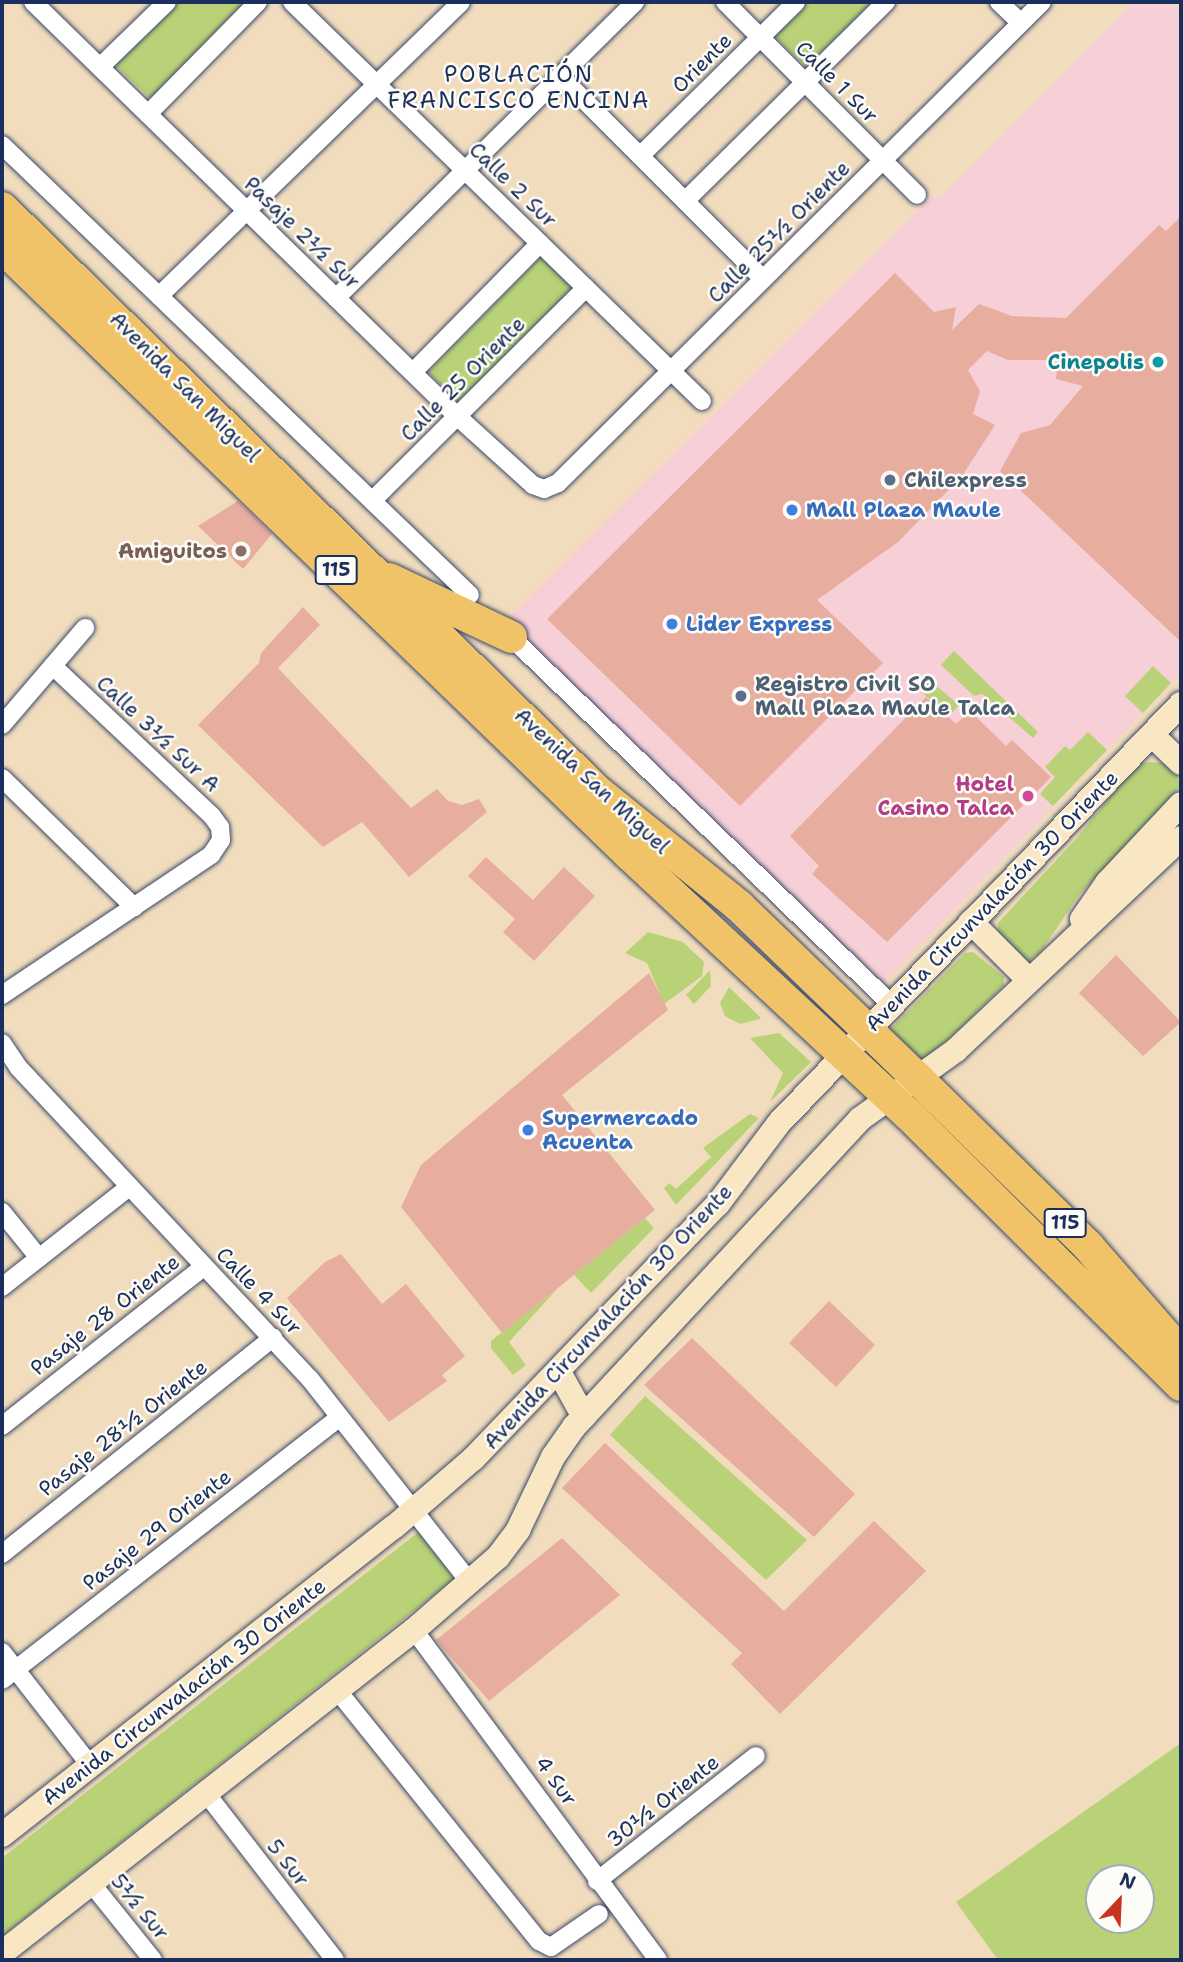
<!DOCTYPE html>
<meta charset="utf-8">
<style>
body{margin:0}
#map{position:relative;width:1183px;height:1962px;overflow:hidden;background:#f1ddbd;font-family:"Shantell Sans",sans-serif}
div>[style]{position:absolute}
.built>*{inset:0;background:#f6cfd7}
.green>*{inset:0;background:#b9d277}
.building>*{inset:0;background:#e7ad9f}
.roads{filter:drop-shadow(0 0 2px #3b496c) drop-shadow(0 0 2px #3b496c)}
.street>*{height:18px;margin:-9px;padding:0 9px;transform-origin:9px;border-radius:9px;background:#fff}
.secondary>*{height:24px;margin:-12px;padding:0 12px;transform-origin:12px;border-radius:12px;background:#f9e7c3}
.highway>*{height:32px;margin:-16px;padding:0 16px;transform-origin:16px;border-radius:16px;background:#f0c369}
.dots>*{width:19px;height:19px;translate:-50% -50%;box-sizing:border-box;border:4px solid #fdfcf7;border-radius:50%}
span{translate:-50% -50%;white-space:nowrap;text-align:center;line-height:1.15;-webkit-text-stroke:5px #fdfcf7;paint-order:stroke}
.shield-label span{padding:2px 5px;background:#fdfcf7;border:2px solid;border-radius:5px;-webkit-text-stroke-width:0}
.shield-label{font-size:19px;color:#1b2f5e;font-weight:700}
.street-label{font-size:21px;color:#1b2f5e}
.culture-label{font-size:21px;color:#0d838f;font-weight:700}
.right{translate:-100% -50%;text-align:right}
.service-label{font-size:21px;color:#4e5e75;font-weight:700}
.left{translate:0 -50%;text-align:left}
.shop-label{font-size:21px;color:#366cbe;font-weight:700}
.education-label{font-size:21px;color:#785e54;font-weight:700}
.hotel-label{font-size:21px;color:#b23c85;font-weight:700}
.neighbourhood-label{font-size:23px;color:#1b2f5e;letter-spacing:2px}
.frame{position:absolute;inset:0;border:4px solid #1b2f5e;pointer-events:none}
.north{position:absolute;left:1085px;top:1864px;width:70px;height:70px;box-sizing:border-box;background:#fdfcf7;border:2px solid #a3aaba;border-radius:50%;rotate:23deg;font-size:19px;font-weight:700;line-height:28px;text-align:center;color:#1b2f5e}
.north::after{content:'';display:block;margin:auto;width:24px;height:32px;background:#c8321e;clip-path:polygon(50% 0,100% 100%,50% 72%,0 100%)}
</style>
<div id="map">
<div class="built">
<i style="clip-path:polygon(1134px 2px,1169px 2px,1181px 14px,1181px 673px,880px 987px,507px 619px,932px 196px,942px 196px)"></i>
</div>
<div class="green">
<i style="clip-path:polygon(176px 2px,245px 2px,151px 99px,113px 63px)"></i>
<i style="clip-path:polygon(807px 2px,872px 2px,806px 67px,774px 35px)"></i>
<i style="clip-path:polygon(542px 256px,574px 287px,458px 402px,428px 372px)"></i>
<i style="clip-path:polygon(954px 651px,1038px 732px,1033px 738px,982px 694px,974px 696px,941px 665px)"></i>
<i style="clip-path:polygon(1153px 666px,1171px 683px,1143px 713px,1125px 696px)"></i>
<i style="clip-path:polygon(927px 678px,959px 705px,949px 716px,918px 689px)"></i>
<i style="clip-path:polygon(1088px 732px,1107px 750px,1053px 806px,1040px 794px,1055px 777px,1045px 767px,1065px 746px,1070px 750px)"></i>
<i style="clip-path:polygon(1149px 762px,1165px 763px,1177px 774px,1180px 787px,1079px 895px,1042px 950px,1028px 962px,998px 935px,998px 923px,1075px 840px,1136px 765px)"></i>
<i style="clip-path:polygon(648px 932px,683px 942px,704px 962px,702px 976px,664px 1004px,647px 963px,625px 953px)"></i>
<i style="clip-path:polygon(973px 952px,1004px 977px,1004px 985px,922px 1066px,888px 1032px,965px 953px)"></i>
<i style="clip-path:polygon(710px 970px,711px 986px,694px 1004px,686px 995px)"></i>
<i style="clip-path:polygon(729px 987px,760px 1017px,760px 1019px,740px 1024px,725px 1016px,720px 1003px)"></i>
<i style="clip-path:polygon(779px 1033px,811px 1062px,770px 1102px,783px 1073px,750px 1038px)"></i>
<i style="clip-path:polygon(750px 1114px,759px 1118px,676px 1205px,664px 1188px,669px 1183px,676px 1189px,711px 1157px,703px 1148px)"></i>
<i style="clip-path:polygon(645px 1218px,654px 1228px,591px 1293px,574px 1275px)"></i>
<i style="clip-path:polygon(556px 1290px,509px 1342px,526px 1365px,513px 1375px,491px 1348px,491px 1341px)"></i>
<i style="clip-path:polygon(645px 1396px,807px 1540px,766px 1580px,610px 1435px)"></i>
<i style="clip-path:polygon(421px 1530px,454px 1579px,2px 1936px,2px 1858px)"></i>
<i style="clip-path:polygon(evenodd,1181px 1743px,1181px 1960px,998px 1960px,956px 1902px,1181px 1743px,1099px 1878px,1141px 1878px,1141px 1920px,1099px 1920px,1099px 1878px)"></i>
</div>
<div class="building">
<i style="clip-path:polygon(1181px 216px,1181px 642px,1000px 471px,1021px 433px,1050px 425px,1083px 386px,1056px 379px,1058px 360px,1008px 360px,987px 351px,968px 370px,980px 391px,973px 414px,995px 425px,962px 476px,898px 542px,817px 600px,883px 663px,740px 806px,547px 619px,895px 273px,934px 312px,956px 307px,952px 330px,979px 304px,1012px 316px,1066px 318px,1159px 225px,1166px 231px)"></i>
<i style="clip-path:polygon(238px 501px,272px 534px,243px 569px,198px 526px)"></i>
<i style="clip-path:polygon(303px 607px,320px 625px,278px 668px,411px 808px,437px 789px,448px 801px,462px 805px,479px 799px,487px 812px,409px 877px,362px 822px,323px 847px,198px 725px,259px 663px,261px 653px)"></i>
<i style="clip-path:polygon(926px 697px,956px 724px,970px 711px,1006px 746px,1012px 740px,1051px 777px,887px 942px,812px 874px,819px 866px,790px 836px)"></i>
<i style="clip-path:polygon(486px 857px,533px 900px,564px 867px,595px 896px,534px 961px,503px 932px,515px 919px,468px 876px)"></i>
<i style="clip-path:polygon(1116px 955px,1181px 1022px,1143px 1056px,1079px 993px)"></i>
<i style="clip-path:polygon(649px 973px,668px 1010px,562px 1095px,655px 1210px,502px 1333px,401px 1207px,421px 1165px)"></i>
<i style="clip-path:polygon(341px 1254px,382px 1304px,406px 1284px,465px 1356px,442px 1375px,447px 1381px,389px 1422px,287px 1298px,325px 1262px)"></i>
<i style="clip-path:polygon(829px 1301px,875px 1345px,836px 1387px,789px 1343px)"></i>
<i style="clip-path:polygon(692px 1338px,855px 1494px,814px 1537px,644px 1385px)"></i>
<i style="clip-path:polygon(605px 1443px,784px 1611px,874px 1521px,926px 1571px,780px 1714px,731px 1664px,742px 1653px,562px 1488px)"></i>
<i style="clip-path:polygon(562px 1538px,620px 1595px,489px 1701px,436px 1640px)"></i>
</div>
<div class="roads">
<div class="street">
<i style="left:33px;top:2px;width:594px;rotate:44.32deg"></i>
<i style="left:458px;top:417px;width:101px;rotate:42.2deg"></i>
<i style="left:533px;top:485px;width:12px;rotate:20deg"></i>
<i style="left:544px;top:489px;width:15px;rotate:-23deg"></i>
<i style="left:558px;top:483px;width:682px;rotate:-44.82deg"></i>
<i style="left:292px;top:2px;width:572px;rotate:44.22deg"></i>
<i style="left:725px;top:2px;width:272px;rotate:45.1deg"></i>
<i style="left:999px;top:2px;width:30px;rotate:44deg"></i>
<i style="left:100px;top:67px;width:93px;rotate:-44.1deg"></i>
<i style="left:560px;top:76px;width:287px;rotate:45deg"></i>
<i style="left:148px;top:114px;width:157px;rotate:-45.5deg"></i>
<i style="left:2px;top:145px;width:649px;rotate:43.88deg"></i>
<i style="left:640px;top:156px;width:219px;rotate:-44.6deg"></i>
<i style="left:685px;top:201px;width:283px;rotate:-44.7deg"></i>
<i style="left:159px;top:296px;width:421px;rotate:-44.2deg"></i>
<i style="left:336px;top:298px;width:421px;rotate:-44.7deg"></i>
<i style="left:413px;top:372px;width:181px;rotate:-45.4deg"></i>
<i style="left:372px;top:501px;width:302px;rotate:-44.9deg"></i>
<i style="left:511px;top:637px;width:530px;rotate:44.01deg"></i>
<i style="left:2px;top:725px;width:128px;rotate:-49.4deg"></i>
<i style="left:2px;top:778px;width:185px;rotate:44.3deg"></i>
<i style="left:2px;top:995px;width:252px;rotate:-33.8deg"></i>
<i style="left:211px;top:855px;width:18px;rotate:-56deg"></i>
<i style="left:221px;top:840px;width:13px;rotate:-94deg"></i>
<i style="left:220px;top:827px;width:14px;rotate:-126deg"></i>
<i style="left:212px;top:816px;width:219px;rotate:-136.7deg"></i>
<i style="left:2px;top:1043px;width:29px;rotate:56deg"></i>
<i style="left:18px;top:1067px;width:427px;rotate:46.9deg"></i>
<i style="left:310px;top:1379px;width:258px;rotate:51.8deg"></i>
<i style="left:2px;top:1212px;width:59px;rotate:51.2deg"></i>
<i style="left:2px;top:1287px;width:162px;rotate:-38.2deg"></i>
<i style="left:2px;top:1426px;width:256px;rotate:-38.3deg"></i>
<i style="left:2px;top:1554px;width:347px;rotate:-38.6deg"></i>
<i style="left:414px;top:1630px;width:410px;rotate:53.5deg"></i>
<i style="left:2px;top:1652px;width:143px;rotate:52.1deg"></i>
<i style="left:2px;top:1680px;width:428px;rotate:-37.9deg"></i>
<i style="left:337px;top:1690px;width:322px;rotate:51.2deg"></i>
<i style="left:539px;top:1941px;width:13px;rotate:27deg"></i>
<i style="left:551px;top:1947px;width:58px;rotate:-34.5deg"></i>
<i style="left:206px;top:1793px;width:211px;rotate:52.3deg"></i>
<i style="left:597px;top:1881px;width:202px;rotate:-38.2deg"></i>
<i style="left:91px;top:1883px;width:99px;rotate:51.2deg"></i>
</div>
<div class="secondary">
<i style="left:1152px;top:735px;width:40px;rotate:44deg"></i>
<i style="left:1082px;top:919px;width:44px;rotate:-55.2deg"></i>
<i style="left:1107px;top:883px;width:108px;rotate:-46.9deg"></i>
<i style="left:971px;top:922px;width:82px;rotate:45deg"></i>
<i style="left:559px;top:1372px;width:51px;rotate:60.9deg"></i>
<i style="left:2px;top:1835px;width:499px;rotate:-38.2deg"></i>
<i style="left:394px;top:1527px;width:106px;rotate:-40.8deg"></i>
<i style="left:474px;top:1458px;width:352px;rotate:-46.2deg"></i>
<i style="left:718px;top:1204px;width:101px;rotate:-53deg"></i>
<i style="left:779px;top:1123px;width:581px;rotate:-46.19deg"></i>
<i style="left:2px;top:1953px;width:524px;rotate:-38.1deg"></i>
<i style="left:414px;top:1630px;width:111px;rotate:-41deg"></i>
<i style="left:498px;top:1557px;width:34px;rotate:-53deg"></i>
<i style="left:518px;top:1530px;width:81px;rotate:-64.4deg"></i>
<i style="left:553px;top:1457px;width:37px;rotate:-55deg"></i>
<i style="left:574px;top:1427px;width:420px;rotate:-47.1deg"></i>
<i style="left:860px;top:1119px;width:118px;rotate:-35.7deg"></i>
<i style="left:956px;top:1050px;width:309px;rotate:-43.3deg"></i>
</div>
<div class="highway">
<i style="left:2px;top:208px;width:833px;rotate:44.42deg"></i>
<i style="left:597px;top:791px;width:183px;rotate:39deg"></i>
<i style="left:739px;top:906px;width:248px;rotate:44deg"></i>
<i style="left:917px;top:1078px;width:240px;rotate:44.5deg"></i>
<i style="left:1088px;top:1246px;width:142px;rotate:49deg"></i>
<i style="left:2px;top:247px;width:873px;rotate:44.07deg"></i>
<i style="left:629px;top:854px;width:381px;rotate:43deg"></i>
<i style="left:908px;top:1114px;width:385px;rotate:44.8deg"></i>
<i style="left:389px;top:579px;width:135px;rotate:25.4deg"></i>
</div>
</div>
<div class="dots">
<i style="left:1158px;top:362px;background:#0f9aa8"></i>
<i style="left:890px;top:480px;background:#5c6f8a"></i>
<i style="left:792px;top:510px;background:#3f7fe0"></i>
<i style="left:241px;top:551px;background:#8d6e63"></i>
<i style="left:672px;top:624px;background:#3f7fe0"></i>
<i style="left:741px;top:696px;background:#5c6f8a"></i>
<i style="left:1028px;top:796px;background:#d1479c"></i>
<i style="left:528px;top:1130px;background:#3f7fe0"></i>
</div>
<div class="shield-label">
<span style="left:336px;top:570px">115</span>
<span style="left:1065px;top:1223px">115</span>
</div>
<div class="street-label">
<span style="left:702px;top:63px;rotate:-45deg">Oriente</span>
<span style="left:837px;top:82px;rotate:45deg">Calle 1 Sur</span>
<span style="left:513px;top:185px;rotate:44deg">Calle 2 Sur</span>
<span style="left:779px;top:232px;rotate:-45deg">Calle 25½ Oriente</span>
<span style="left:302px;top:233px;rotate:44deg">Pasaje 2½ Sur</span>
<span style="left:463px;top:379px;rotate:-45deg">Calle 25 Oriente</span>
<span style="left:185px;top:387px;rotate:45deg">Avenida San Miguel</span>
<span style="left:158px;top:734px;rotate:43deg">Calle 3½ Sur A</span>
<span style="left:592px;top:781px;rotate:43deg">Avenida San Miguel</span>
<span style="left:992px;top:901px;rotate:-46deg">Avenida Circunvalación 30 Oriente</span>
<span style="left:259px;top:1291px;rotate:46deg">Calle 4 Sur</span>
<span style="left:105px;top:1315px;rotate:-38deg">Pasaje 28 Oriente</span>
<span style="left:608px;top:1317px;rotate:-47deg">Avenida Circunvalación 30 Oriente</span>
<span style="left:123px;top:1428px;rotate:-38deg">Pasaje 28½ Oriente</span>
<span style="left:157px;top:1530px;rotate:-38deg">Pasaje 29 Oriente</span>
<span style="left:184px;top:1692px;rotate:-38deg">Avenida Circunvalación 30 Oriente</span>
<span style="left:556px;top:1781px;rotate:54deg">4 Sur</span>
<span style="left:663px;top:1801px;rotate:-38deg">30½ Oriente</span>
<span style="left:288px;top:1863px;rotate:52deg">5 Sur</span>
<span style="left:140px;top:1907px;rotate:51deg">5½ Sur</span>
</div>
<div class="culture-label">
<span class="right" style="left:1144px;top:362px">Cinepolis</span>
</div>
<div class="service-label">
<span class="left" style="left:904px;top:480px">Chilexpress</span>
<span class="left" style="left:755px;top:696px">Registro Civil SO<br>Mall Plaza Maule Talca</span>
</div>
<div class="shop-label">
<span class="left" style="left:806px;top:510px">Mall Plaza Maule</span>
<span class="left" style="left:686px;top:624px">Lider Express</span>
<span class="left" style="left:542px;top:1130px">Supermercado<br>Acuenta</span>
</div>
<div class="education-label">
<span class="right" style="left:227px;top:551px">Amiguitos</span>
</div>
<div class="hotel-label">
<span class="right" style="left:1014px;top:796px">Hotel<br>Casino Talca</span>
</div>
<div class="neighbourhood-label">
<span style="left:519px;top:87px">POBLACIÓN<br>FRANCISCO ENCINA</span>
</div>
<div class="frame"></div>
<div class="north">N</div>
</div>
